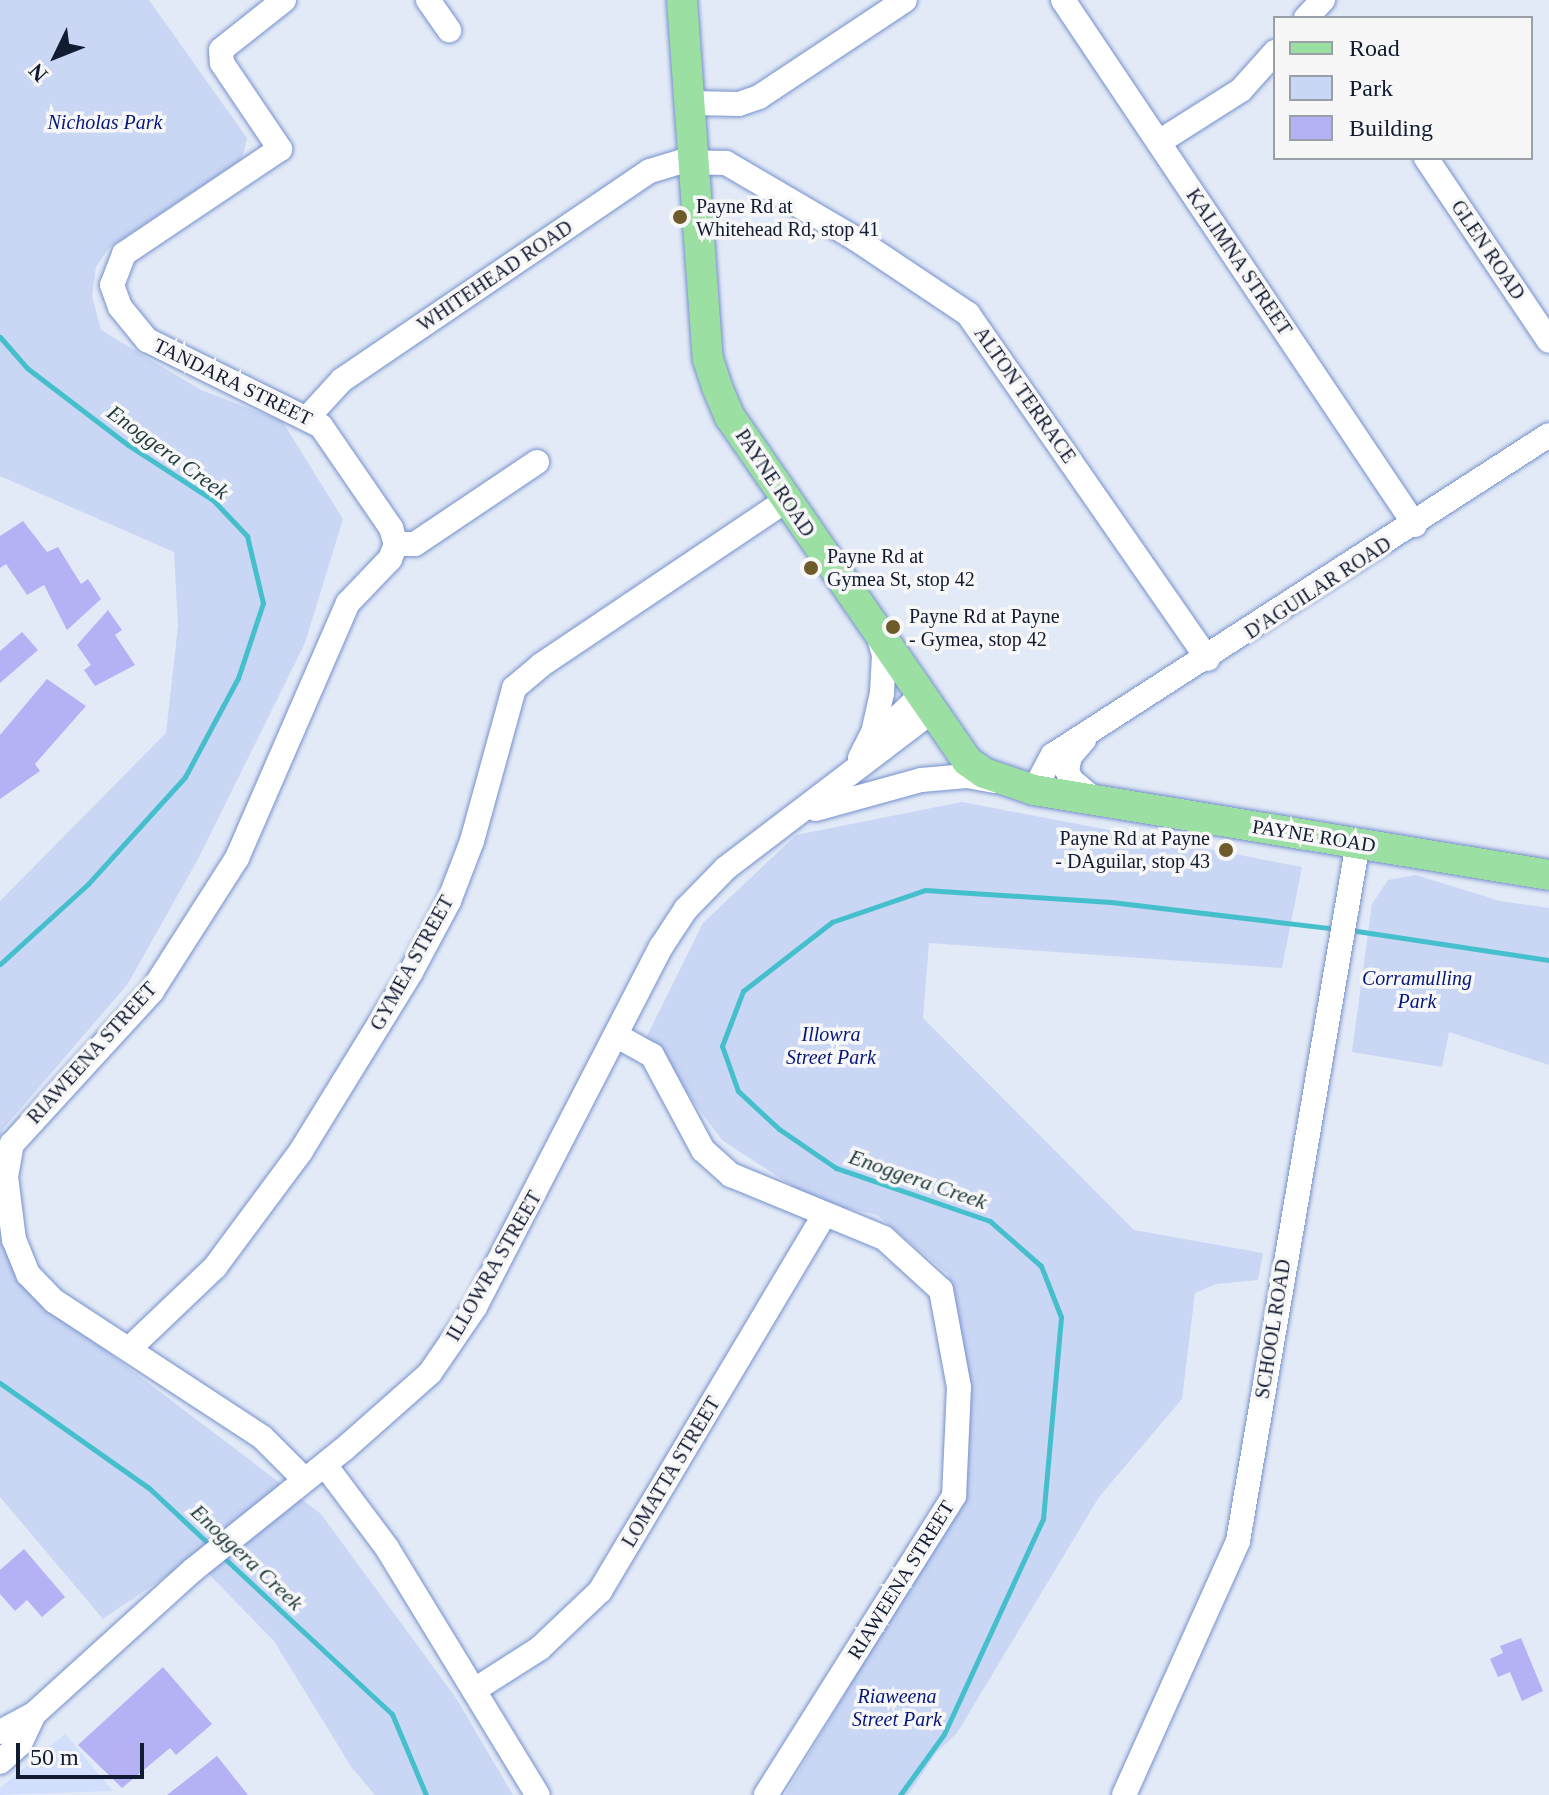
<!DOCTYPE html>
<style>
body{margin:0}
#map{position:relative;width:1549px;height:1795px;overflow:hidden;background:#e3eaf7;font-family:"Times New Roman",serif}
div>[style]{position:absolute}
.built>*{inset:0;background:#d2dffc}
.green>*{inset:0;background:#c9d6f4}
.stream>*{height:5px;margin:-2.5px;padding:0 2.5px;transform-origin:2.5px;border-radius:2.5px;background:#45bfcc}
.building>*{inset:0;background:#b4b2f5}
.roads{filter:drop-shadow(0 0 2px #7691cc) drop-shadow(0 0 2px #7691cc)}
.minor>*{height:24px;margin:-12px;padding:0 12px;transform-origin:12px;border-radius:12px;background:#fff}
.major>*{height:30px;margin:-15px;padding:0 15px;transform-origin:15px;border-radius:15px;background:#9cdfa2}
.dots>*{width:22px;height:22px;translate:-50% -50%;box-sizing:border-box;border:4px solid #f7f7f7;border-radius:50%}
span{translate:-50% -50%;white-space:nowrap;text-align:center;line-height:1.15;-webkit-text-stroke:7px #f7f7f7;paint-order:stroke}
.park-label{font-size:20px;color:#05177a;font-style:italic}
.poi-label{font-size:20px;color:#111b32}
.left{translate:0 -50%;text-align:left}
.right{translate:-100% -50%;text-align:right}
.street-label{font-size:20px;color:#111b32}
.water-label{font-size:22px;color:#1e383b;font-style:italic}
.legend{position:absolute;left:1273px;top:16px;width:260px;height:144px;box-sizing:border-box;background:#f7f7f7;border:2px solid #9b9fa8;margin:0;padding:10px 14px;list-style:none;font-size:24px;color:#111b32}
.legend li{display:flex;align-items:center;gap:16px;height:40px}
.legend b{width:40px;border:2px solid #9b9fa8}
.north{position:absolute;left:16px;top:16px;width:80px;height:80px;-webkit-text-stroke:6px #f7f7f7;paint-order:stroke;rotate:227deg;font-size:22px;font-weight:700;line-height:32px;text-align:center;color:#111b32}
.north::after{content:'';display:block;margin:auto;width:28px;height:36px;background:#111b32;clip-path:polygon(50% 0,100% 100%,50% 72%,0 100%)}
.scale{position:absolute;left:16px;top:1743px;width:128px;height:36px;box-sizing:border-box;border:4px solid #111b32;border-top:0;padding-left:10px;font-size:24px;line-height:28px;white-space:nowrap;color:#111b32;-webkit-text-stroke:6px #f7f7f7;paint-order:stroke}
</style>
<div id="map">
<div class="built">
<i style="clip-path:polygon(65px 1734px,113px 1791px,0 1795px,0 1788px)"></i>
</div>
<div class="green">
<i style="clip-path:polygon(0 0,149px 0,247px 138px,242px 159px,109px 248px,96px 267px,92px 296px,101px 330px,201px 390px,282px 421px,343px 519px,305px 643px,198px 859px,127px 985px,3px 1129px,0 1139px,0 901px,166px 733px,178px 626px,174px 552px,0 476px)"></i>
<i style="clip-path:polygon(962px 802px,1302px 867px,1282px 968px,929px 943px,923px 1018px,1134px 1230px,1263px 1253px,1258px 1280px,1216px 1284px,1195px 1293px,1182px 1399px,1099px 1497px,957px 1733px,936px 1753px,908px 1795px,785px 1795px,961px 1498px,969px 1374px,948px 1274px,877px 1215px,817px 1202px,722px 1140px,646px 1038px,703px 923px,796px 835px)"></i>
<i style="clip-path:polygon(1416px 875px,1500px 901px,1549px 908px,1549px 1065px,1449px 1032px,1442px 1067px,1352px 1052px,1372px 904px,1388px 880px)"></i>
<i style="clip-path:polygon(0 1233px,21px 1273px,47px 1306px,321px 1514px,456px 1698px,513px 1795px,375px 1795px,352px 1768px,274px 1641px,193px 1558px,103px 1619px,0 1497px)"></i>
</div>
<div class="stream">
<i style="left:0;top:337px;width:41px;rotate:48.9deg"></i>
<i style="left:27px;top:368px;width:127px;rotate:37.3deg"></i>
<i style="left:128px;top:445px;width:101px;rotate:32.9deg"></i>
<i style="left:213px;top:500px;width:50px;rotate:46.6deg"></i>
<i style="left:247px;top:536px;width:69px;rotate:76.6deg"></i>
<i style="left:263px;top:603px;width:79px;rotate:108.4deg"></i>
<i style="left:238px;top:678px;width:112px;rotate:118.2deg"></i>
<i style="left:185px;top:777px;width:144px;rotate:132.2deg"></i>
<i style="left:88px;top:884px;width:119px;rotate:137.7deg"></i>
<i style="left:1350px;top:930px;width:201px;rotate:8.6deg"></i>
<i style="left:0;top:1383px;width:182px;rotate:35.2deg"></i>
<i style="left:149px;top:1488px;width:86px;rotate:43.1deg"></i>
<i style="left:223px;top:1557px;width:231px;rotate:42.9deg"></i>
<i style="left:392px;top:1714px;width:88px;rotate:67.2deg"></i>
<i style="left:900px;top:1795px;width:75px;rotate:-54.2deg"></i>
<i style="left:944px;top:1734px;width:237px;rotate:-65.3deg"></i>
<i style="left:1043px;top:1519px;width:203px;rotate:-84.9deg"></i>
<i style="left:1061px;top:1317px;width:55px;rotate:-111.4deg"></i>
<i style="left:1041px;top:1266px;width:68px;rotate:-138.6deg"></i>
<i style="left:990px;top:1221px;width:163px;rotate:-161deg"></i>
<i style="left:836px;top:1168px;width:69px;rotate:-145.6deg"></i>
<i style="left:779px;top:1129px;width:56px;rotate:-137.2deg"></i>
<i style="left:738px;top:1091px;width:48px;rotate:-109.6deg"></i>
<i style="left:722px;top:1046px;width:59px;rotate:-69.1deg"></i>
<i style="left:743px;top:991px;width:113px;rotate:-37.8deg"></i>
<i style="left:832px;top:922px;width:98px;rotate:-19deg"></i>
<i style="left:925px;top:890px;width:186px;rotate:3.7deg"></i>
<i style="left:1111px;top:902px;width:227px;rotate:6.8deg"></i>
</div>
<div class="building">
<i style="clip-path:polygon(23px 521px,47px 552px,58px 547px,81px 584px,88px 579px,101px 599px,67px 630px,44px 585px,27px 595px,6px 564px,0 568px,0 536px)"></i>
<i style="clip-path:polygon(108px 610px,122px 630px,115px 635px,135px 665px,95px 686px,84px 670px,91px 665px,77px 645px)"></i>
<i style="clip-path:polygon(22px 632px,38px 650px,0 683px,0 651px)"></i>
<i style="clip-path:polygon(47px 679px,86px 706px,35px 764px,40px 771px,0 799px,0 735px)"></i>
<i style="clip-path:polygon(24px 1549px,65px 1597px,42px 1617px,27px 1600px,15px 1611px,0 1594px,0 1570px)"></i>
<i style="clip-path:polygon(1521px 1638px,1543px 1691px,1522px 1701px,1510px 1672px,1498px 1677px,1490px 1659px,1503px 1653px,1500px 1646px)"></i>
<i style="clip-path:polygon(163px 1667px,212px 1724px,176px 1755px,170px 1748px,122px 1788px,78px 1745px)"></i>
<i style="clip-path:polygon(217px 1756px,248px 1795px,167px 1795px)"></i>
</div>
<div class="roads">
<div class="minor">
<i style="left:284px;top:0;width:80px;rotate:141.6deg"></i>
<i style="left:221px;top:50px;width:13px;rotate:86deg"></i>
<i style="left:222px;top:63px;width:104px;rotate:56deg"></i>
<i style="left:280px;top:149px;width:188px;rotate:146.1deg"></i>
<i style="left:124px;top:254px;width:33px;rotate:111deg"></i>
<i style="left:112px;top:285px;width:23px;rotate:70deg"></i>
<i style="left:120px;top:307px;width:43px;rotate:50.7deg"></i>
<i style="left:147px;top:340px;width:194px;rotate:26.3deg"></i>
<i style="left:321px;top:426px;width:124px;rotate:55.5deg"></i>
<i style="left:391px;top:528px;width:17px;rotate:73deg"></i>
<i style="left:428px;top:0;width:37px;rotate:55deg"></i>
<i style="left:1063px;top:0;width:632px;rotate:56.16deg"></i>
<i style="left:1306px;top:18px;width:25px;rotate:-47deg"></i>
<i style="left:693px;top:103px;width:46px;rotate:1.2deg"></i>
<i style="left:739px;top:104px;width:21px;rotate:-19deg"></i>
<i style="left:759px;top:97px;width:175px;rotate:-33.6deg"></i>
<i style="left:1159px;top:142px;width:97px;rotate:-32.4deg"></i>
<i style="left:1241px;top:90px;width:51px;rotate:-48.2deg"></i>
<i style="left:1426px;top:158px;width:220px;rotate:56.1deg"></i>
<i style="left:309px;top:416px;width:49px;rotate:-47.5deg"></i>
<i style="left:342px;top:380px;width:372px;rotate:-34.2deg"></i>
<i style="left:650px;top:171px;width:31px;rotate:-17deg"></i>
<i style="left:680px;top:162px;width:46px;rotate:1.2deg"></i>
<i style="left:726px;top:163px;width:151px;rotate:30.3deg"></i>
<i style="left:856px;top:239px;width:135px;rotate:33.8deg"></i>
<i style="left:968px;top:314px;width:420px;rotate:55.2deg"></i>
<i style="left:396px;top:544px;width:19px"></i>
<i style="left:415px;top:544px;width:147px;rotate:-33.9deg"></i>
<i style="left:1084px;top:740px;width:21px;rotate:131deg"></i>
<i style="left:1070px;top:756px;width:14px;rotate:102deg"></i>
<i style="left:1067px;top:770px;width:11px;rotate:68deg"></i>
<i style="left:1071px;top:780px;width:30px;rotate:40deg"></i>
<i style="left:872px;top:742px;width:66px;rotate:-43.8deg"></i>
<i style="left:860px;top:758px;width:28px;rotate:-63deg"></i>
<i style="left:873px;top:733px;width:41px;rotate:-77.3deg"></i>
<i style="left:882px;top:693px;width:38px;rotate:-87deg"></i>
<i style="left:884px;top:655px;width:19px;rotate:-106deg"></i>
<i style="left:1034px;top:790px;width:40px;rotate:-62deg"></i>
<i style="left:1053px;top:755px;width:590px;rotate:-32.83deg"></i>
<i style="left:816px;top:809px;width:109px;rotate:-15.4deg"></i>
<i style="left:921px;top:780px;width:46px;rotate:-5deg"></i>
<i style="left:967px;top:776px;width:28px;rotate:10deg"></i>
<i style="left:619px;top:1037px;width:38px;rotate:29deg"></i>
<i style="left:652px;top:1055px;width:108px;rotate:61.8deg"></i>
<i style="left:703px;top:1150px;width:38px;rotate:42deg"></i>
<i style="left:731px;top:1175px;width:165px;rotate:22.4deg"></i>
<i style="left:884px;top:1238px;width:77px;rotate:42.4deg"></i>
<i style="left:941px;top:1290px;width:99px;rotate:79.5deg"></i>
<i style="left:959px;top:1387px;width:109px;rotate:92.6deg"></i>
<i style="left:954px;top:1496px;width:353px;rotate:122.2deg"></i>
<i style="left:129px;top:1349px;width:119px;rotate:-43.6deg"></i>
<i style="left:215px;top:1267px;width:144px;rotate:-53.4deg"></i>
<i style="left:301px;top:1151px;width:210px;rotate:-58.4deg"></i>
<i style="left:411px;top:972px;width:81px;rotate:-61.8deg"></i>
<i style="left:449px;top:901px;width:64px;rotate:-69deg"></i>
<i style="left:472px;top:841px;width:159px;rotate:-74.6deg"></i>
<i style="left:514px;top:688px;width:35px;rotate:-40deg"></i>
<i style="left:541px;top:665px;width:296px;rotate:-33.9deg"></i>
<i style="left:325px;top:1465px;width:104px;rotate:53.2deg"></i>
<i style="left:387px;top:1548px;width:289px;rotate:58.6deg"></i>
<i style="left:304px;top:1479px;width:59px;rotate:-135deg"></i>
<i style="left:262px;top:1437px;width:249px;rotate:-146.8deg"></i>
<i style="left:54px;top:1301px;width:37px;rotate:-134deg"></i>
<i style="left:28px;top:1274px;width:37px;rotate:-112deg"></i>
<i style="left:14px;top:1240px;width:64px;rotate:-97.2deg"></i>
<i style="left:6px;top:1177px;width:34px;rotate:-80deg"></i>
<i style="left:12px;top:1144px;width:207px;rotate:-47.5deg"></i>
<i style="left:152px;top:991px;width:158px;rotate:-57.4deg"></i>
<i style="left:237px;top:858px;width:278px;rotate:-66.5deg"></i>
<i style="left:348px;top:603px;width:61px;rotate:-46.3deg"></i>
<i style="left:390px;top:559px;width:16px;rotate:-68deg"></i>
<i style="left:476px;top:1689px;width:76px;rotate:-32.6deg"></i>
<i style="left:540px;top:1648px;width:83px;rotate:-43.5deg"></i>
<i style="left:600px;top:1591px;width:435px;rotate:-59.2deg"></i>
<i style="left:0;top:1732px;width:38px;rotate:-28deg"></i>
<i style="left:34px;top:1714px;width:215px;rotate:-42.2deg"></i>
<i style="left:193px;top:1570px;width:192px;rotate:-38.7deg"></i>
<i style="left:343px;top:1450px;width:116px;rotate:-41.5deg"></i>
<i style="left:430px;top:1373px;width:80px;rotate:-55.7deg"></i>
<i style="left:475px;top:1307px;width:405px;rotate:-62.7deg"></i>
<i style="left:661px;top:947px;width:45px;rotate:-56.7deg"></i>
<i style="left:686px;top:909px;width:57px;rotate:-45.7deg"></i>
<i style="left:726px;top:868px;width:258px;rotate:-37.3deg"></i>
<i style="left:0;top:1762px;width:27px;rotate:-42deg"></i>
<i style="left:20px;top:1744px;width:33px;rotate:-65deg"></i>
<i style="left:1124px;top:1795px;width:278px;rotate:-65.8deg"></i>
<i style="left:1238px;top:1541px;width:708px;rotate:-80.25deg"></i>
</div>
<div class="major">
<i style="left:682px;top:0;width:360px;rotate:85.9deg"></i>
<i style="left:708px;top:359px;width:29px;rotate:72deg"></i>
<i style="left:717px;top:387px;width:33px;rotate:67deg"></i>
<i style="left:730px;top:417px;width:418px;rotate:55.4deg"></i>
<i style="left:967px;top:761px;width:21px;rotate:35deg"></i>
<i style="left:984px;top:773px;width:53px;rotate:18.8deg"></i>
<i style="left:1034px;top:790px;width:522px;rotate:9.37deg"></i>
</div>
</div>
<div class="dots">
<i style="left:680px;top:217px;background:#6f5a29"></i>
<i style="left:811px;top:568px;background:#6f5a29"></i>
<i style="left:893px;top:627px;background:#6f5a29"></i>
<i style="left:1226px;top:850px;background:#6f5a29"></i>
</div>
<div class="park-label">
<span style="left:105px;top:122px">Nicholas Park</span>
<span style="left:1417px;top:990px">Corramulling<br>Park</span>
<span style="left:831px;top:1046px">Illowra<br>Street Park</span>
<span style="left:897px;top:1708px">Riaweena<br>Street Park</span>
</div>
<div class="poi-label">
<span class="left" style="left:696px;top:218px">Payne Rd at<br>Whitehead Rd, stop 41</span>
<span class="left" style="left:827px;top:568px">Payne Rd at<br>Gymea St, stop 42</span>
<span class="left" style="left:909px;top:628px">Payne Rd at Payne<br>- Gymea, stop 42</span>
<span class="right" style="left:1210px;top:850px">Payne Rd at Payne<br>- DAguilar, stop 43</span>
</div>
<div class="street-label">
<span style="left:1488px;top:250px;rotate:56deg">GLEN ROAD</span>
<span style="left:1239px;top:262px;rotate:56deg">KALIMNA STREET</span>
<span style="left:495px;top:276px;rotate:-34deg">WHITEHEAD ROAD</span>
<span style="left:233px;top:382px;rotate:26deg">TANDARA STREET</span>
<span style="left:1025px;top:395px;rotate:55deg">ALTON TERRACE</span>
<span style="left:775px;top:483px;rotate:56deg">PAYNE ROAD</span>
<span style="left:1318px;top:588px;rotate:-33deg">D'AGUILAR ROAD</span>
<span style="left:1314px;top:836px;rotate:9deg">PAYNE ROAD</span>
<span style="left:412px;top:963px;rotate:-61deg">GYMEA STREET</span>
<span style="left:92px;top:1053px;rotate:-48deg">RIAWEENA STREET</span>
<span style="left:494px;top:1266px;rotate:-60deg">ILLOWRA STREET</span>
<span style="left:1273px;top:1329px;rotate:-81deg">SCHOOL ROAD</span>
<span style="left:671px;top:1472px;rotate:-59deg">LOMATTA STREET</span>
<span style="left:901px;top:1580px;rotate:-58deg">RIAWEENA STREET</span>
</div>
<div class="water-label">
<span style="left:168px;top:452px;rotate:36deg">Enoggera Creek</span>
<span style="left:918px;top:1179px;rotate:19deg">Enoggera Creek</span>
<span style="left:247px;top:1557px;rotate:43deg">Enoggera Creek</span>
</div>
<ul class="legend">
<li><b style="height:10px;background:#9cdfa2"></b>Road</li>
<li><b style="height:22px;background:#c9d6f4"></b>Park</li>
<li><b style="height:22px;background:#b4b2f5"></b>Building</li>
</ul>
<div class="north">N</div>
<div class="scale">50 m</div>
</div>
